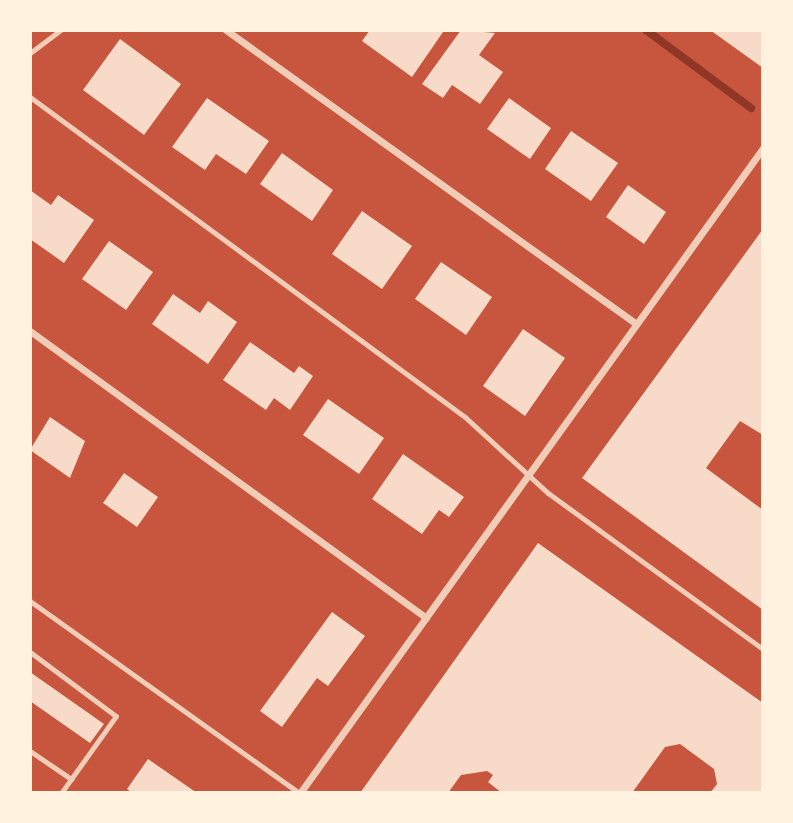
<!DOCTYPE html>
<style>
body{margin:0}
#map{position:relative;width:793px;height:823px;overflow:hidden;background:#c8553d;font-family:Commissioner,sans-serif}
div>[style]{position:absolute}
.stream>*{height:8px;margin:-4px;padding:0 4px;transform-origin:4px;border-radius:4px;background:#8f3625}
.building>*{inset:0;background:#f7dbc8}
.service>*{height:5px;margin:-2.5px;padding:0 2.5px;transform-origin:2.5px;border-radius:2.5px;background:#f1ccb7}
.minor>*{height:7px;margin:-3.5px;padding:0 3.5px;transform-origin:3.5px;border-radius:3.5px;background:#f1ccb7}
span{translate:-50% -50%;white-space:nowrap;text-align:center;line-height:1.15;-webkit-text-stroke:5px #fff3e0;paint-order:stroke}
.frame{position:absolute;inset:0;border:32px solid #fff3e0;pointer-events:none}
</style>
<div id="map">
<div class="stream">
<i style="left:646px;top:30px;width:131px;rotate:36.6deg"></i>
</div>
<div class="building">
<i style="clip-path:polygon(370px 30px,439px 30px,443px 32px,412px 77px,362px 41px)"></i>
<i style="clip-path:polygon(461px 30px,495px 33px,479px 55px,503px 72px,480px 104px,452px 85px,443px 98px,422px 84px)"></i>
<i style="clip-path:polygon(710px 30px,763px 30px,763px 68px)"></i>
<i style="clip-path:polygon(120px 39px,181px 84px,144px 135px,83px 90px)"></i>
<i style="clip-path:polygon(207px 98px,269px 141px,246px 174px,216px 154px,205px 170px,172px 147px)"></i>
<i style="clip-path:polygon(509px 98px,551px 128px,530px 159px,487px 129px)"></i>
<i style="clip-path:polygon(571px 131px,618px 163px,591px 201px,545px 169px)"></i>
<i style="clip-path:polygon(282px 153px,333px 190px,312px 221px,260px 184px)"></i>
<i style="clip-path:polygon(628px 185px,666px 212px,644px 244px,606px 217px)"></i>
<i style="clip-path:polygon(30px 190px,51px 205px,58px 195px,94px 220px,64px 263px,30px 239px)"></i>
<i style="clip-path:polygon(362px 211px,412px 246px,382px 289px,332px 254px)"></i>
<i style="clip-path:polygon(763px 229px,763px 435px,740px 421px,706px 468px,763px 510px,763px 610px,582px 478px)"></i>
<i style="clip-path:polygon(109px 241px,153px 272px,126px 310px,82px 279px)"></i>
<i style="clip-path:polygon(441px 262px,492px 297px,466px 335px,415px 299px)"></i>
<i style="clip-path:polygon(173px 294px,200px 313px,208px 301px,237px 322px,208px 364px,152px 324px)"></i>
<i style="clip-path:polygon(523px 329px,565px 358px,525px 416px,483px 386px)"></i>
<i style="clip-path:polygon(250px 342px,294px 373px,299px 366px,313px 376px,290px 410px,274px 398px,266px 410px,223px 380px)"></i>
<i style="clip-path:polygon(328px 399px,384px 438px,359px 474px,303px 435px)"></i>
<i style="clip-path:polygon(50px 417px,85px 441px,70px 478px,30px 450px)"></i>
<i style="clip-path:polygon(403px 454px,464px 497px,449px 517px,439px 510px,422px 534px,372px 499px)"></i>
<i style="clip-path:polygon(124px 473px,158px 497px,137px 527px,103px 503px)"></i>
<i style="clip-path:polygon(538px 543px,763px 703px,763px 793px,710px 793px,717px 784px,714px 769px,680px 744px,665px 747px,632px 793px,502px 793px,488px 782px,493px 775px,487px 771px,461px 775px,448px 793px,360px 793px)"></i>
<i style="clip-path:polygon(332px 612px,365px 636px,328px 686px,317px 678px,282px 727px,260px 711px)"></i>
<i style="clip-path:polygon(30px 672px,104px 724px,90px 743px,30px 701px)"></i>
<i style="clip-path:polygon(148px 759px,197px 793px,132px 793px,127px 789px)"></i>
</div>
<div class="service">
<i style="left:30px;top:53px;width:39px;rotate:-37deg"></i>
<i style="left:30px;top:97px;width:540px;rotate:36.34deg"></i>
<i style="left:465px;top:417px;width:113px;rotate:42.5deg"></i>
<i style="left:548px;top:493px;width:266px;rotate:36deg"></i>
<i style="left:30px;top:601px;width:330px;rotate:35.5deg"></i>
<i style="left:30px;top:652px;width:107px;rotate:36.7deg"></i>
<i style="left:116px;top:716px;width:95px;rotate:125.5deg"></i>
<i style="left:30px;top:751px;width:50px;rotate:34.3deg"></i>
</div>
<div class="minor">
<i style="left:226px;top:30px;width:503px;rotate:35.62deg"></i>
<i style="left:30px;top:331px;width:489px;rotate:35.9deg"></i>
<i style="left:300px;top:793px;width:794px;rotate:-54.33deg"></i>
</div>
<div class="frame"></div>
</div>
